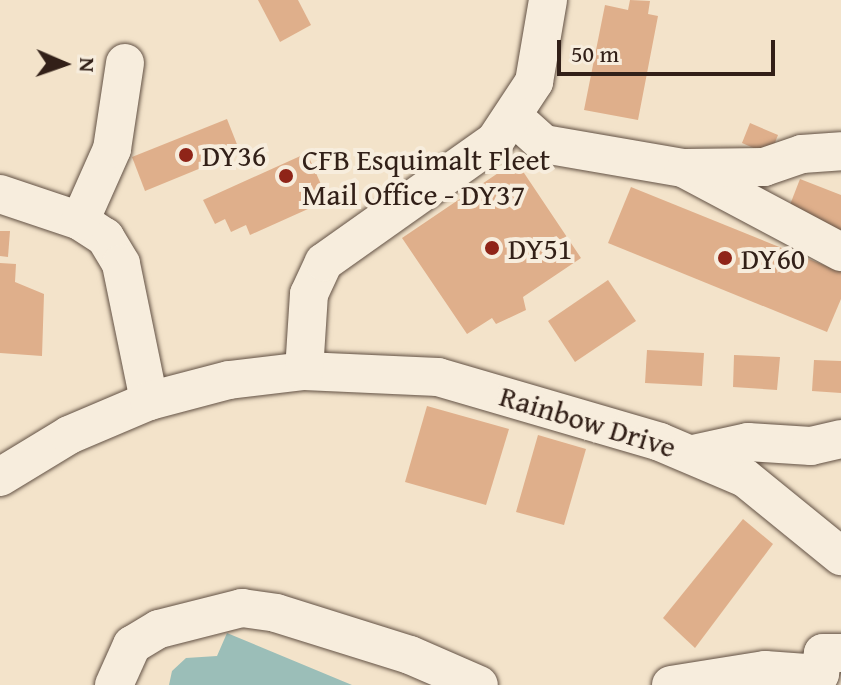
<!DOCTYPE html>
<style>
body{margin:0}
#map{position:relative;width:841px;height:685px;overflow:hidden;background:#f3e3ca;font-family:"Gentium Book Plus",serif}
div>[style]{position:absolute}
.water>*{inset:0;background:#9bbeb8}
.building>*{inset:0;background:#dfaf8b}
.roads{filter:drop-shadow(0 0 2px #625144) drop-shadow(0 0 2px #625144)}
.minor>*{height:38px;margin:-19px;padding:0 19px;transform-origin:19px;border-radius:19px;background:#f7eddd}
.dots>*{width:22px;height:22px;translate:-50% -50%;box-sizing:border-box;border:4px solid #f7eddd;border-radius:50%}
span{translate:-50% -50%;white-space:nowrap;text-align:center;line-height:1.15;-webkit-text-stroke:8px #f7eddd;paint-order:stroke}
.poi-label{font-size:30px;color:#322018}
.left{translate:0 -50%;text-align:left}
.street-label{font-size:30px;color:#322018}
.north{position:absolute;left:24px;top:24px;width:80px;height:80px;-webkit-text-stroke:6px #f7eddd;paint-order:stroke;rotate:92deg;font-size:22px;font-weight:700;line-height:32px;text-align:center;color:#322018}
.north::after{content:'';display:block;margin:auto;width:28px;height:36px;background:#322018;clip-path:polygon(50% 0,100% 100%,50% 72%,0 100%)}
.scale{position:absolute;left:557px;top:40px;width:218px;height:36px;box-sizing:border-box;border:4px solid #322018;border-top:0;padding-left:10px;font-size:24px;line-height:28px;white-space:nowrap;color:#322018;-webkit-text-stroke:6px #f7eddd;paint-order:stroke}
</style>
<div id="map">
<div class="water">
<i style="clip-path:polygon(227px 633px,352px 685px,169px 685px,172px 671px,186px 658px,217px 656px)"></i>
</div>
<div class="building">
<i style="clip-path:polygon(258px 0,298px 0,311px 25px,280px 42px)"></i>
<i style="clip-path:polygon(630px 0,650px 1px,648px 14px,658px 16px,638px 120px,584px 110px,605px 5px,628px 10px)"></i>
<i style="clip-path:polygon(227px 119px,240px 152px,145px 191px,132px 157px)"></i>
<i style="clip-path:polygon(750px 123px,778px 135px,770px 155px,742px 143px)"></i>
<i style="clip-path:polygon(307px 153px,328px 200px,250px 235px,246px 225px,231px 232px,225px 219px,215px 224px,203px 200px)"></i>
<i style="clip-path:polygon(516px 161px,581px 258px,523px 297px,526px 310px,496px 324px,492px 318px,467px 334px,402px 238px)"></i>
<i style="clip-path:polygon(800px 179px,841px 195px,841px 237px,786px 215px)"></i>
<i style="clip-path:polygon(631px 187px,841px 272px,841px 299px,827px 332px,608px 243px)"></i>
<i style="clip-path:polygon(0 231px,10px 231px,8px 257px,0 256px)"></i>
<i style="clip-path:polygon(0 263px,16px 264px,15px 282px,44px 294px,42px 356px,0 353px)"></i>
<i style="clip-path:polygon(608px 280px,636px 321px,575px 362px,548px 321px)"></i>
<i style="clip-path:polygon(647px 350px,704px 353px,702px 386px,645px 383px)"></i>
<i style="clip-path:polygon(734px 355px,780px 357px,777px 390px,733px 387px)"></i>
<i style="clip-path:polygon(814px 360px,841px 361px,841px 393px,812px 391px)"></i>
<i style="clip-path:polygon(427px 406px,509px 429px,486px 505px,405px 482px)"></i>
<i style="clip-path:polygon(538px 435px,586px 449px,564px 525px,516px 512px)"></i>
<i style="clip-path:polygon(743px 519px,773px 544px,695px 648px,663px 618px)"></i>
</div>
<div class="roads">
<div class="minor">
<i style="left:515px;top:118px;width:39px;rotate:42deg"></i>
<i style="left:544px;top:144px;width:141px;rotate:9.8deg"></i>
<i style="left:683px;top:168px;width:179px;rotate:28deg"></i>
<i style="left:686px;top:168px;width:78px;rotate:-0.7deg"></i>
<i style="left:764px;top:167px;width:40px;rotate:-18.9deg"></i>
<i style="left:802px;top:154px;width:39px;rotate:-4deg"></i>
<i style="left:0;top:194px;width:84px;rotate:18.6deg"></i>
<i style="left:80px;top:221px;width:30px;rotate:33deg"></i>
<i style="left:105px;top:237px;width:31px;rotate:59deg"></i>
<i style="left:121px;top:264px;width:140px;rotate:78.4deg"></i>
<i style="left:80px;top:221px;width:79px;rotate:-66deg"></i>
<i style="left:112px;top:149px;width:87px;rotate:-81.4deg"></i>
<i style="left:304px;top:371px;width:134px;rotate:2.6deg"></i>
<i style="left:438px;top:377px;width:231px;rotate:16.3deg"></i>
<i style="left:660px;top:442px;width:92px;rotate:23deg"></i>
<i style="left:745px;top:478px;width:124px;rotate:39.1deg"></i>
<i style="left:693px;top:454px;width:56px;rotate:-12.3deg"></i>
<i style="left:748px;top:442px;width:63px;rotate:3.6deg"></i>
<i style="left:811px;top:446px;width:31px;rotate:-13deg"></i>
<i style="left:0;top:477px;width:81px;rotate:-31.3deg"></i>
<i style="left:69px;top:435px;width:87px;rotate:-23deg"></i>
<i style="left:149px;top:401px;width:83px;rotate:-14.7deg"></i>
<i style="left:229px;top:380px;width:76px;rotate:-6.8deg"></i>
<i style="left:304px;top:371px;width:77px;rotate:-86.3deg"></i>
<i style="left:309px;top:294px;width:35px;rotate:-65deg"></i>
<i style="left:324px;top:262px;width:209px;rotate:-35.3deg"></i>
<i style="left:495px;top:141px;width:71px;rotate:-56.5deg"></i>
<i style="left:534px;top:82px;width:83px;rotate:-80.3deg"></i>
<i style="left:114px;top:685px;width:44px;rotate:-65.8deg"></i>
<i style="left:132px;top:645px;width:31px;rotate:-31deg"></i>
<i style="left:159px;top:629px;width:86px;rotate:-14.2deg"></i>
<i style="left:242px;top:608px;width:34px;rotate:8deg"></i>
<i style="left:276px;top:613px;width:140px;rotate:17.4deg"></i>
<i style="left:410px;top:655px;width:75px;rotate:23.5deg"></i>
<i style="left:671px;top:685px;width:95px;rotate:-9.1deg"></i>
<i style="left:765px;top:670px;width:55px;rotate:4.2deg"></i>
<i style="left:820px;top:674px;width:21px;rotate:-82deg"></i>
<i style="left:823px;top:653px;width:18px"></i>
</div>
</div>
<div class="dots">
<i style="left:186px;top:155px;background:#8f2418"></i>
<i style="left:286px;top:176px;background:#8f2418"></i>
<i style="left:492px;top:248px;background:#8f2418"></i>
<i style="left:725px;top:258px;background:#8f2418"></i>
</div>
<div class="poi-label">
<span class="left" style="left:202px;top:155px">DY36</span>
<span class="left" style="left:302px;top:176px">CFB Esquimalt Fleet<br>Mail Office - DY37</span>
<span class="left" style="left:508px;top:248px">DY51</span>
<span class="left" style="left:741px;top:258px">DY60</span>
</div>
<div class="street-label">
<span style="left:588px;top:421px;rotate:17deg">Rainbow Drive</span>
</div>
<div class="north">N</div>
<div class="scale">50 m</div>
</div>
